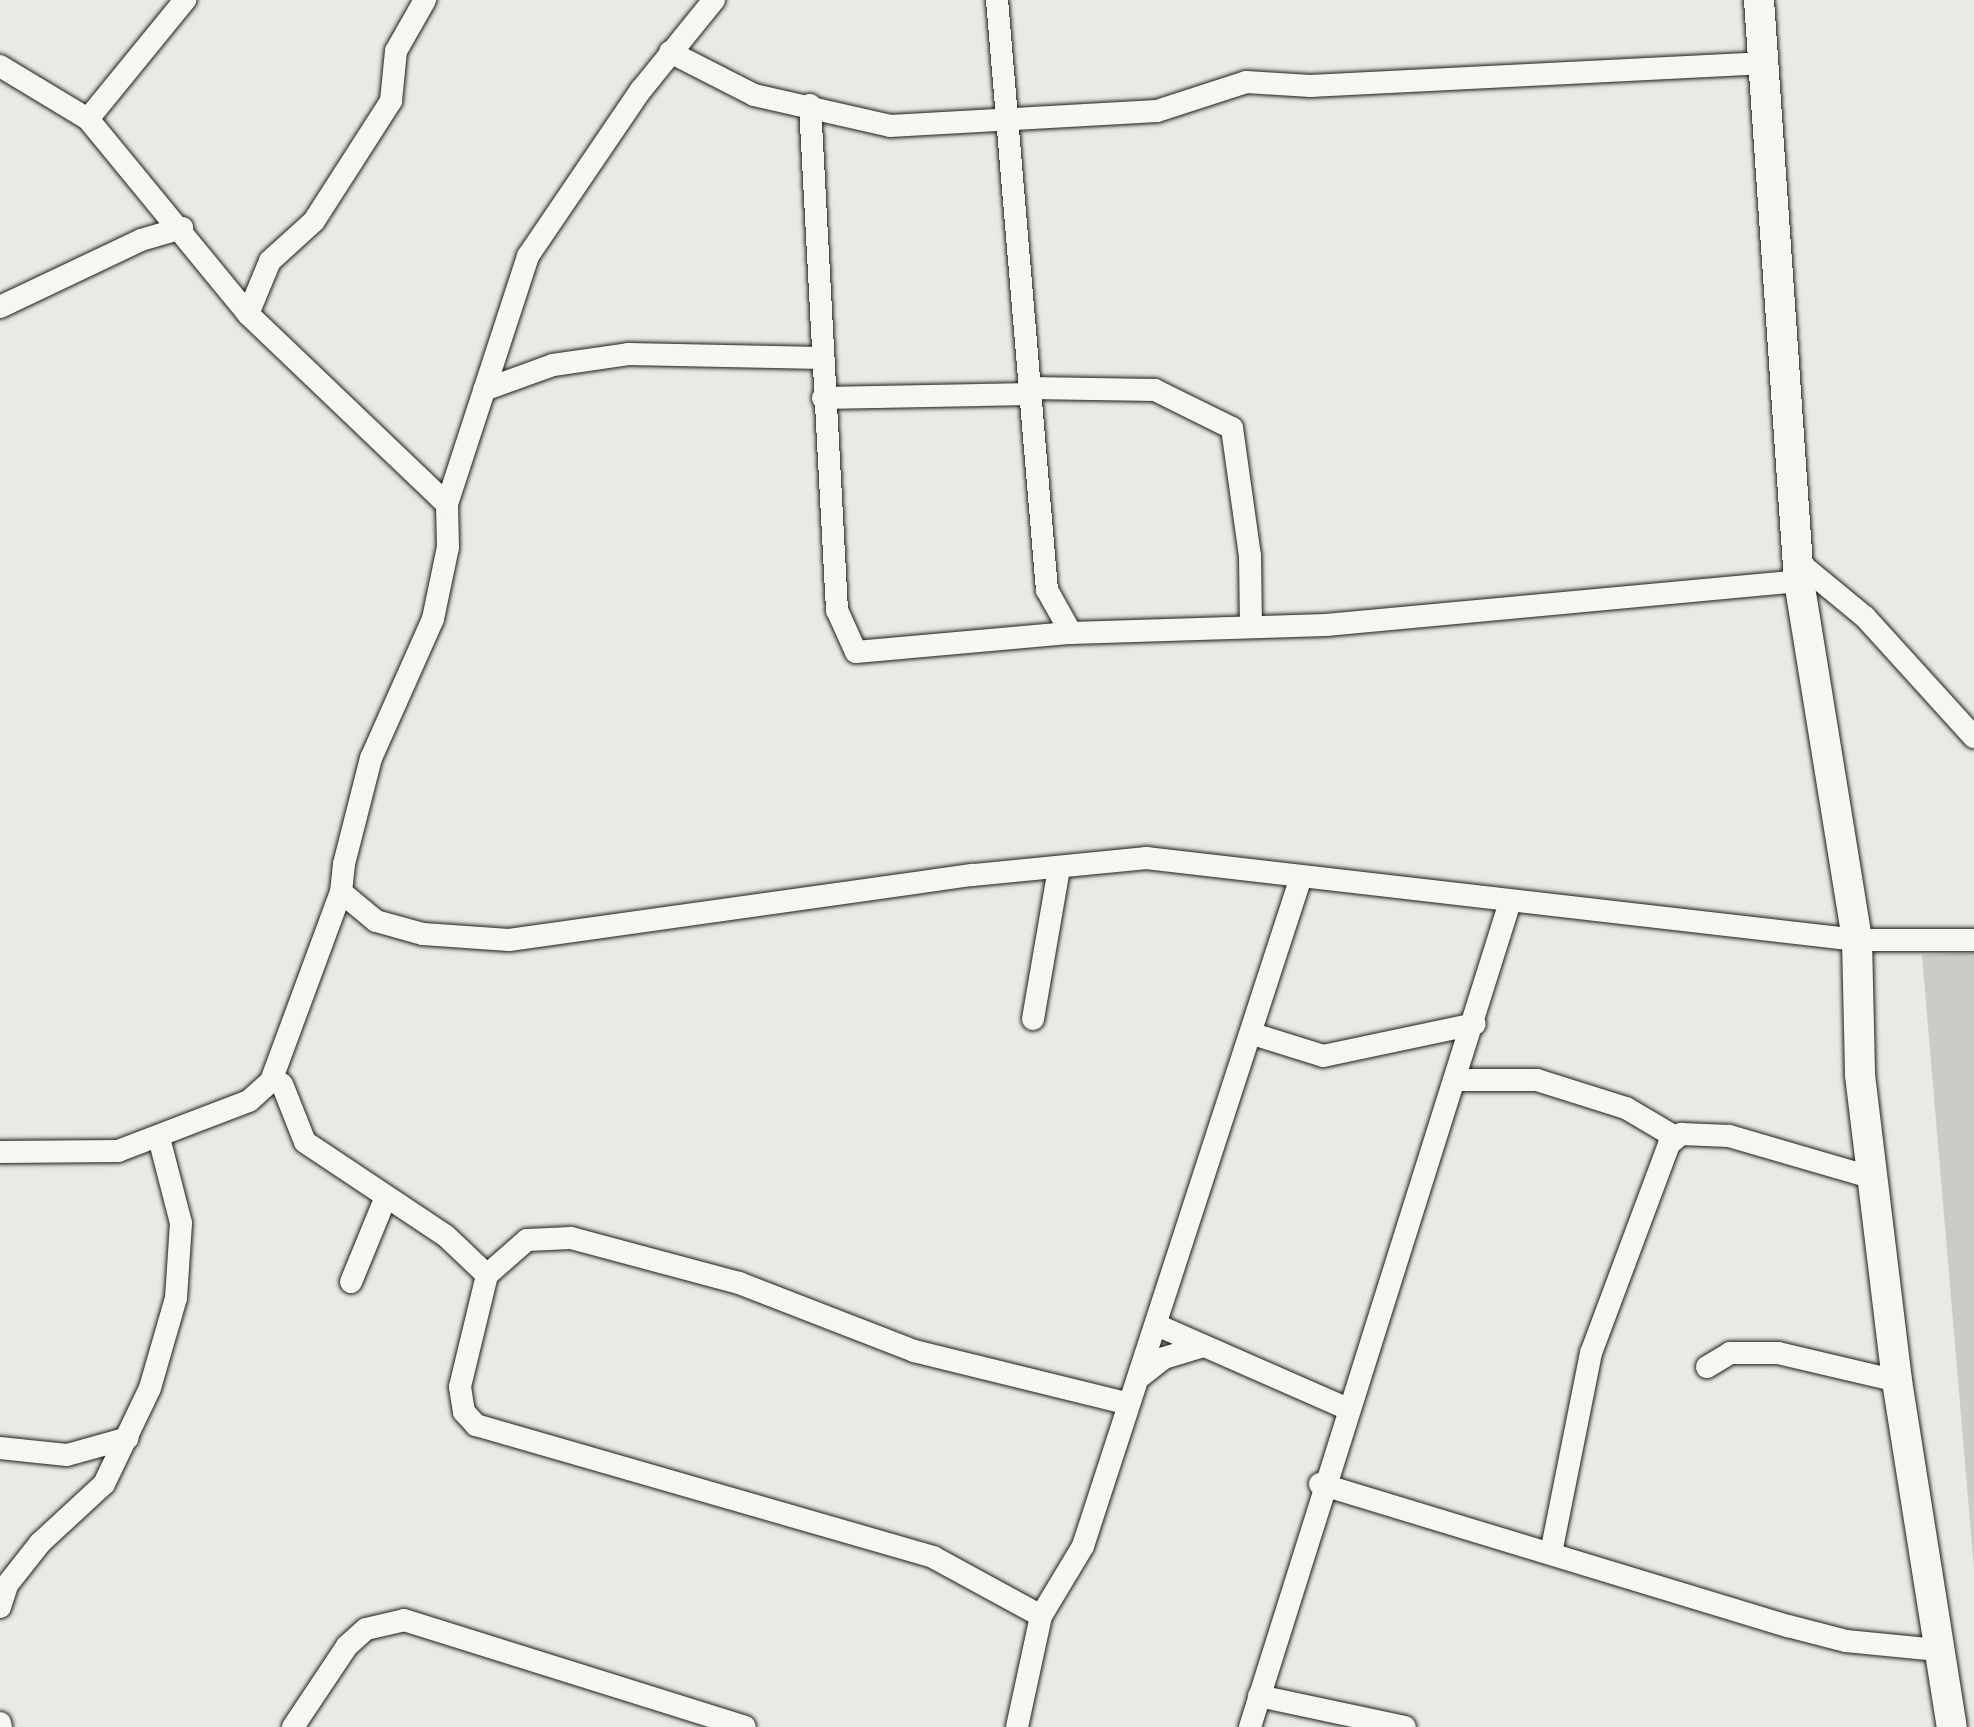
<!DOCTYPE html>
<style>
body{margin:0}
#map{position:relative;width:1974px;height:1727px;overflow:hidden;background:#e9e9e5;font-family:Delius,sans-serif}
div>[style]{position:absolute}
.green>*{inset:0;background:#cbcbc7}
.roads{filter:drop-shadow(0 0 2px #1c1c1c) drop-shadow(0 0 2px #1c1c1c)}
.street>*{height:22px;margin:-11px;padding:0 11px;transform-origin:11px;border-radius:11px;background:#f6f6f2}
.secondary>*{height:30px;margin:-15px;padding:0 15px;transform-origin:15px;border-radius:15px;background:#f6f6f2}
span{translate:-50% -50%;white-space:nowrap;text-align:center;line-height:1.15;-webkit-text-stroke:6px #f6f6f2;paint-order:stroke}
</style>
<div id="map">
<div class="green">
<i style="clip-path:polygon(1974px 953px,1974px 1569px,1922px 955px)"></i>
</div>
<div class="roads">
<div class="street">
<i style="left:997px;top:0;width:592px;rotate:85.16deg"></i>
<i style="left:1047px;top:590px;width:49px;rotate:60.8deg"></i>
<i style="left:670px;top:52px;width:94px;rotate:27.1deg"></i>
<i style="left:754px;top:95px;width:139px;rotate:12.8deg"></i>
<i style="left:890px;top:126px;width:267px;rotate:-3.2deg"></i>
<i style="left:1157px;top:111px;width:94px;rotate:-18deg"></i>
<i style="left:1246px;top:82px;width:65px;rotate:3.5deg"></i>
<i style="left:1311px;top:86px;width:455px;rotate:-2.9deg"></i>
<i style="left:0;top:66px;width:103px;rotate:31.1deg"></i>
<i style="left:88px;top:119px;width:252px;rotate:50.6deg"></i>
<i style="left:248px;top:314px;width:275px;rotate:43.7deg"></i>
<i style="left:447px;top:504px;width:43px;rotate:88.7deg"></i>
<i style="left:448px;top:547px;width:74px;rotate:101.8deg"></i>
<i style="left:433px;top:619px;width:152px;rotate:114deg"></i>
<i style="left:371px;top:758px;width:109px;rotate:104.3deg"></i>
<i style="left:344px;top:864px;width:28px;rotate:96deg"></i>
<i style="left:341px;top:892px;width:45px;rotate:39.6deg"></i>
<i style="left:376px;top:921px;width:49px;rotate:15.5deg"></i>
<i style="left:423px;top:934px;width:86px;rotate:4deg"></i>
<i style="left:509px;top:940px;width:469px;rotate:-8deg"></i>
<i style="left:973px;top:875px;width:174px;rotate:-5.6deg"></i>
<i style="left:1146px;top:858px;width:716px;rotate:6.58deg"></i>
<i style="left:1857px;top:940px;width:117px"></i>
<i style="left:810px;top:105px;width:506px;rotate:86.94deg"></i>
<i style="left:837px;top:610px;width:46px;rotate:65.7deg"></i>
<i style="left:856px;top:652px;width:216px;rotate:-5.1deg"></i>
<i style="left:1071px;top:633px;width:255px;rotate:-1.8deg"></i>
<i style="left:1326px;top:625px;width:475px;rotate:-5.3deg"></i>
<i style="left:88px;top:119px;width:154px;rotate:-50.8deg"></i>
<i style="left:0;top:307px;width:156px;rotate:-25.4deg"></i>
<i style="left:141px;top:240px;width:43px;rotate:-16.3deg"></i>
<i style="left:248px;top:314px;width:57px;rotate:-67.5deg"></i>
<i style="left:270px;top:261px;width:59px;rotate:-42.3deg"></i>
<i style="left:314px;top:221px;width:143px;rotate:-57.3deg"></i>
<i style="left:391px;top:101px;width:50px;rotate:-84.3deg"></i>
<i style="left:396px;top:51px;width:59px;rotate:-60.4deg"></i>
<i style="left:1030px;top:388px;width:125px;rotate:0.9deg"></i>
<i style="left:1155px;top:390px;width:86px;rotate:26.3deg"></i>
<i style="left:1232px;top:428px;width:129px;rotate:82deg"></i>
<i style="left:1250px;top:556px;width:71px;rotate:89.2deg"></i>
<i style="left:484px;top:390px;width:73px;rotate:-19.9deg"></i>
<i style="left:553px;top:365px;width:76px;rotate:-8.3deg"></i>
<i style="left:628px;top:354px;width:194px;rotate:1.2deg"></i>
<i style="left:823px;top:398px;width:208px;rotate:-1.1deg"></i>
<i style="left:447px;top:504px;width:261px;rotate:-71.9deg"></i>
<i style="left:528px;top:256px;width:201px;rotate:-55.8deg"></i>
<i style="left:641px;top:90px;width:116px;rotate:-51deg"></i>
<i style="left:1797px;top:561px;width:88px;rotate:39.5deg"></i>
<i style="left:1865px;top:617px;width:162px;rotate:47.8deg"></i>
<i style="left:1033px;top:1019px;width:153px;rotate:-80.2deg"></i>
<i style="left:1253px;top:1034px;width:73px;rotate:17.4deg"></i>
<i style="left:1323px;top:1056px;width:155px;rotate:-11.9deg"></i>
<i style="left:1459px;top:1080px;width:78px"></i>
<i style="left:1537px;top:1080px;width:93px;rotate:17.5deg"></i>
<i style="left:1626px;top:1108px;width:57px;rotate:30.6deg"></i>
<i style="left:282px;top:1084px;width:62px;rotate:68.4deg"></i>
<i style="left:305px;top:1142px;width:169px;rotate:33.7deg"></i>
<i style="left:446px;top:1236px;width:57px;rotate:43.6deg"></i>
<i style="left:487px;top:1275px;width:115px;rotate:103.6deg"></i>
<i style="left:460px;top:1387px;width:25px;rotate:81deg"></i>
<i style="left:464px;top:1412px;width:18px;rotate:47deg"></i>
<i style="left:476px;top:1425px;width:476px;rotate:16.1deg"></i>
<i style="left:933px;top:1557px;width:123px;rotate:28.6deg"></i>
<i style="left:0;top:1152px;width:118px;rotate:-0.5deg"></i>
<i style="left:118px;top:1151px;width:140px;rotate:-20.9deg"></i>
<i style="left:249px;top:1101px;width:30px;rotate:-42deg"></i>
<i style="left:271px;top:1081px;width:202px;rotate:-69.7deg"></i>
<i style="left:487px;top:1275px;width:53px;rotate:-41.2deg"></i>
<i style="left:527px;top:1240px;width:44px;rotate:-2.6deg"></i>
<i style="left:571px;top:1238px;width:174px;rotate:15deg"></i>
<i style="left:739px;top:1283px;width:188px;rotate:21.2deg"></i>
<i style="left:914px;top:1351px;width:221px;rotate:13.8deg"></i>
<i style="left:351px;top:1282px;width:90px;rotate:-67.7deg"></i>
<i style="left:1159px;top:1326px;width:204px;rotate:23.7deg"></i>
<i style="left:1707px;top:1367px;width:27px;rotate:-31deg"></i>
<i style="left:1730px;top:1353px;width:48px"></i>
<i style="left:1778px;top:1353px;width:122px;rotate:13.2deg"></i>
<i style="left:1141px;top:1376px;width:29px;rotate:-38deg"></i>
<i style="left:1164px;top:1358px;width:38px;rotate:-17deg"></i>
<i style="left:0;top:1448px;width:67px;rotate:6deg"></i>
<i style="left:67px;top:1455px;width:63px;rotate:-15.6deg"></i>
<i style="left:1320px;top:1484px;width:489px;rotate:16.9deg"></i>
<i style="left:1788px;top:1626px;width:60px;rotate:14.5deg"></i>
<i style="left:1846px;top:1641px;width:92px;rotate:5.6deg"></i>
<i style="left:1551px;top:1553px;width:204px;rotate:-78.7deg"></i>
<i style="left:1591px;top:1353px;width:223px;rotate:-69.5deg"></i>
<i style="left:1669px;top:1144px;width:16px;rotate:-40deg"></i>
<i style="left:1681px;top:1134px;width:48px;rotate:2.4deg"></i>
<i style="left:1729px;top:1136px;width:151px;rotate:16.2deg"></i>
<i style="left:0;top:1607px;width:23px;rotate:-72deg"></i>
<i style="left:7px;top:1585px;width:53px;rotate:-51.8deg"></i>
<i style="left:40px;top:1543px;width:87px;rotate:-42.7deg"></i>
<i style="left:104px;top:1484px;width:106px;rotate:-64.4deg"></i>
<i style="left:150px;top:1388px;width:94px;rotate:-73.9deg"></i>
<i style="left:176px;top:1298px;width:75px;rotate:-86.2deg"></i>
<i style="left:181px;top:1223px;width:88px;rotate:-104.5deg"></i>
<i style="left:1259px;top:1696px;width:149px;rotate:12deg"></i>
<i style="left:0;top:1723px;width:4px;rotate:76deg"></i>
<i style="left:293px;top:1727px;width:97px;rotate:-56.3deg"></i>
<i style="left:347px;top:1646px;width:25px;rotate:-42deg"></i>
<i style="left:366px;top:1629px;width:39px;rotate:-13deg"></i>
<i style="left:404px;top:1620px;width:357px;rotate:17.4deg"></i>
<i style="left:1017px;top:1727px;width:114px;rotate:-77.8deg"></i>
<i style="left:1041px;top:1616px;width:82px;rotate:-59deg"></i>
<i style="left:1083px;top:1546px;width:704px;rotate:-71.95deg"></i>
<i style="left:1250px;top:1727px;width:865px;rotate:-72.51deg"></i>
</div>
<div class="secondary">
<i style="left:1759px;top:0;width:582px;rotate:86.06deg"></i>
<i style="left:1799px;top:581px;width:364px;rotate:80.8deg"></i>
<i style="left:1857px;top:940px;width:135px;rotate:88.7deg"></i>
<i style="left:1860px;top:1075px;width:308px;rotate:83.1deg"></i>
<i style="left:1897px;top:1381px;width:350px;rotate:81deg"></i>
</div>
</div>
</div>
